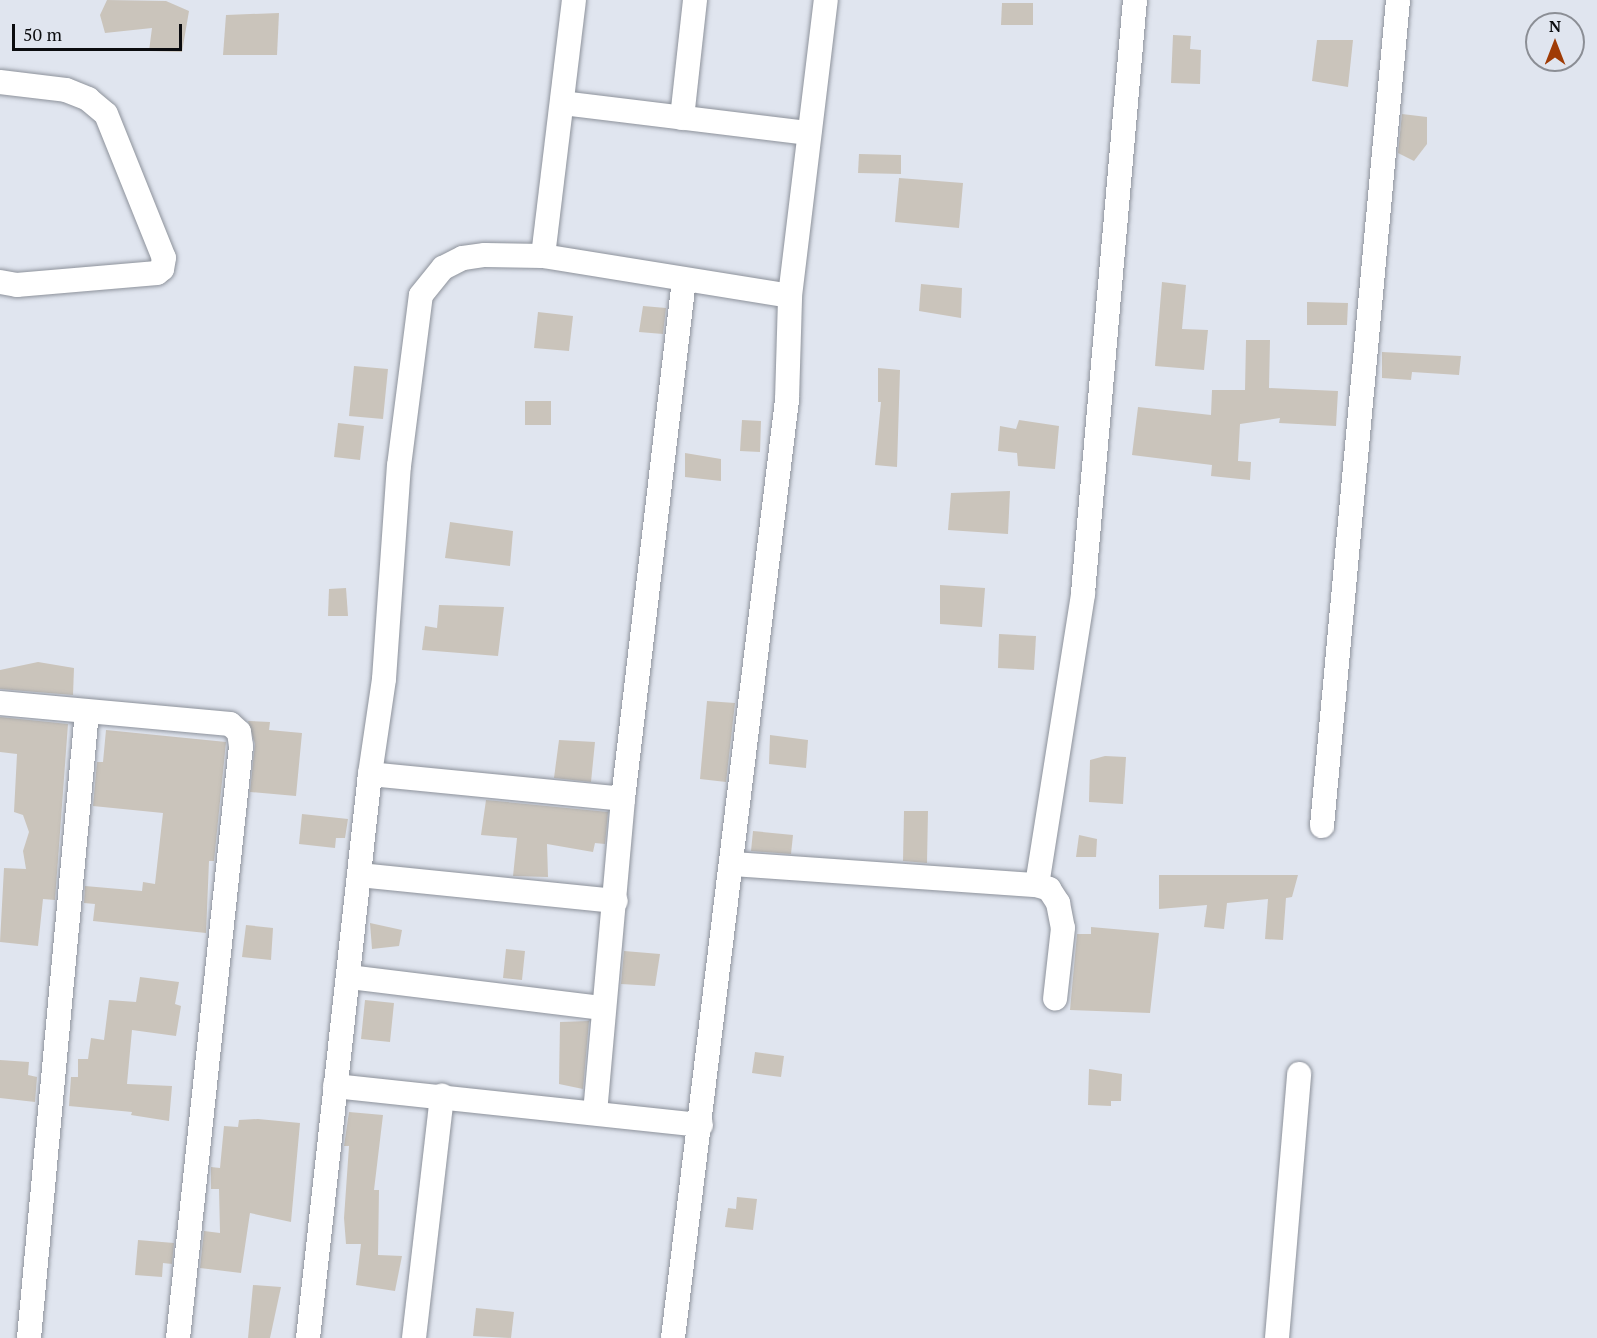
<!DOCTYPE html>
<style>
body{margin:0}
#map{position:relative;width:1597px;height:1338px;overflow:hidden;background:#e0e5ef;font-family:"PT Serif",serif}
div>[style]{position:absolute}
.building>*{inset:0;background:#cac4bb}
.roads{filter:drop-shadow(0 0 2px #8d929b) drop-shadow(0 0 2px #8d929b)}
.minor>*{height:24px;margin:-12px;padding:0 12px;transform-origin:12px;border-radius:12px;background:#fff}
span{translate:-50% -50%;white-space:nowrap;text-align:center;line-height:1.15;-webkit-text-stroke:6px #e0e5ef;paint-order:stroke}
.north{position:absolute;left:1525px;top:12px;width:60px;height:60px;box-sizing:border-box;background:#e0e5ef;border:2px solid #8b8e95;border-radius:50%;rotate:0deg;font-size:16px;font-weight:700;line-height:24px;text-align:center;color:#0b0c0f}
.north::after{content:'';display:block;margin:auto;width:21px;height:27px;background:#9f3b05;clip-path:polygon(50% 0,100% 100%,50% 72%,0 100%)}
.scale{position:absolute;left:12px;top:24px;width:170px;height:27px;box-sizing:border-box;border:3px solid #0b0c0f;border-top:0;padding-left:8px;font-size:18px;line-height:21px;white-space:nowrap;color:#0b0c0f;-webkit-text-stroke:4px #e0e5ef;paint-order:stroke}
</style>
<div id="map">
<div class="building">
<i style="clip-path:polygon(107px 0,166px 1px,189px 11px,182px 52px,149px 51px,152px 28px,105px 33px,100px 15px)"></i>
<i style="clip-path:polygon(1002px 3px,1033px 3px,1033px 25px,1001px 25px)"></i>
<i style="clip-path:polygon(279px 13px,277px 55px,223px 55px,226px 15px)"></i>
<i style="clip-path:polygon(1173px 35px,1191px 36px,1190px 49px,1201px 50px,1200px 84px,1171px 83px)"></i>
<i style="clip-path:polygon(1317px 40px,1353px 40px,1348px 87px,1312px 81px)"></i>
<i style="clip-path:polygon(1402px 114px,1427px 117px,1427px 144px,1414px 161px,1398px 153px)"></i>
<i style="clip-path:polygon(859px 154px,901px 155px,901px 174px,858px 173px)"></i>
<i style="clip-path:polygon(899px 178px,963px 183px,959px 228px,895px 222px)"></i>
<i style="clip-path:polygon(1162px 282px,1186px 285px,1182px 329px,1208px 330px,1204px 370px,1155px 366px)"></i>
<i style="clip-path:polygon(921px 284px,962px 288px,961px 318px,919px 311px)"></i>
<i style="clip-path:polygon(1307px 302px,1348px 303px,1347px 325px,1307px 325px)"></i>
<i style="clip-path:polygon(643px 306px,666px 308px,663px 334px,639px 332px)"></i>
<i style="clip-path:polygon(538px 312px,573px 316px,569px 351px,534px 348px)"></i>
<i style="clip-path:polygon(1246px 340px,1270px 340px,1269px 388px,1338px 391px,1336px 426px,1279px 423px,1280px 418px,1240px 424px,1238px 461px,1251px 462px,1250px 480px,1211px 476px,1212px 465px,1132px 455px,1138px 407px,1211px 415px,1212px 390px,1245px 390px)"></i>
<i style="clip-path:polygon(1382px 352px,1461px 356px,1459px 375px,1412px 372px,1411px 380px,1382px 378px)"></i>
<i style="clip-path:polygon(354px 366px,388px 369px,383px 419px,349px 416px)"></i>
<i style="clip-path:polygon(878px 368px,900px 370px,897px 467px,875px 465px,881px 402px,878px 402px)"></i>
<i style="clip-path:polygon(525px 401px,551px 401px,551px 425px,525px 425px)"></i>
<i style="clip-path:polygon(742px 420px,761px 421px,760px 452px,740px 451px)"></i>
<i style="clip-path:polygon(1019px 420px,1059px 426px,1055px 469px,1018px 466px,1017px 453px,998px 451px,1000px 426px,1016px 429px)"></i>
<i style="clip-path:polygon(338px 423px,364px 426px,360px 460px,334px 457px)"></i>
<i style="clip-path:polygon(685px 453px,721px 459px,721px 481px,685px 477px)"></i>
<i style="clip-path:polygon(1010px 491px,1008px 534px,948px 530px,951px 493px)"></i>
<i style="clip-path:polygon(450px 522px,513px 531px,510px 566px,445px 558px)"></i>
<i style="clip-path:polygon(940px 585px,985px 588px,982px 627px,940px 624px)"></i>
<i style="clip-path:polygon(346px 588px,348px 616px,328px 616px,329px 589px)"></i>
<i style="clip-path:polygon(439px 605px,504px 607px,498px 656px,422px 650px,425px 626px,437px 628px)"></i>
<i style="clip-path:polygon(999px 634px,1036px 636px,1034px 670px,998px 668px)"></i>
<i style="clip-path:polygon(38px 662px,74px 668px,73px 695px,0 689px,0 670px)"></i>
<i style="clip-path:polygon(707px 701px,735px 703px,726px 782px,700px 779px)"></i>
<i style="clip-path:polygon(0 717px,68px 724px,55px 900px,43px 899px,38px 946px,0 942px,4px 868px,26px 869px,23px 851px,29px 832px,23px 815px,14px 812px,17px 754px,0 752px)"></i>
<i style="clip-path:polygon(248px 721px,270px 722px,269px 730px,302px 733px,296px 796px,250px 792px,255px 744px)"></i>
<i style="clip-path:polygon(106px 730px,226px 742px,214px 861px,209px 861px,206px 933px,93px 921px,95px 904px,84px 903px,85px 886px,142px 891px,143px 882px,155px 884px,163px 813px,93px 806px,97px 762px,103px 762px)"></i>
<i style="clip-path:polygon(770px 735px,808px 740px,806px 768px,769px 764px)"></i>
<i style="clip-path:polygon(559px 740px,595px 742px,591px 782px,554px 778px)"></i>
<i style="clip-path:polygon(1105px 756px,1126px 757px,1123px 804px,1089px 802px,1090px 760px)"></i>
<i style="clip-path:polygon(486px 800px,608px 812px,605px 844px,595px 843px,593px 852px,547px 844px,548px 877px,513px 876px,517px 838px,481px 835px)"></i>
<i style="clip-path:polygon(904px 811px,928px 811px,927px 863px,903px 861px)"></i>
<i style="clip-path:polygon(302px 814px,348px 819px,345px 838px,336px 838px,335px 848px,299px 844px)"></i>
<i style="clip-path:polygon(753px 831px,793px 835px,791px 854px,751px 851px)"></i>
<i style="clip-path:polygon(1079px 835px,1097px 839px,1096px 857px,1076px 857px)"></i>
<i style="clip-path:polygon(1159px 875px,1298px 875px,1292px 897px,1286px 898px,1283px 940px,1265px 939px,1268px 899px,1227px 903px,1224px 929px,1204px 927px,1207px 905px,1159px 909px)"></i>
<i style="clip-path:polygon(370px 923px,402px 930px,399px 946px,372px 949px)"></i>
<i style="clip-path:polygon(246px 925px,273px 928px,271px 960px,242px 957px)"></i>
<i style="clip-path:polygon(1091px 927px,1159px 933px,1150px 1013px,1070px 1010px,1077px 934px,1091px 934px)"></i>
<i style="clip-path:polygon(506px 949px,525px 951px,522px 980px,503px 978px)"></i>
<i style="clip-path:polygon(624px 951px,660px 954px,655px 986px,621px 984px)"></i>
<i style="clip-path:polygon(140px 977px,179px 982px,175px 1004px,181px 1006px,176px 1036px,132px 1030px,127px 1084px,172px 1086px,169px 1121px,131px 1115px,132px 1112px,69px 1106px,71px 1077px,78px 1077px,78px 1059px,88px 1059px,91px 1038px,104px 1040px,109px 1000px,136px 1002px)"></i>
<i style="clip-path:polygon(365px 1000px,394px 1003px,390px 1042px,361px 1039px)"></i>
<i style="clip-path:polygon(589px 1021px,583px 1089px,559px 1084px,560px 1022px)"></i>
<i style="clip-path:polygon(755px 1052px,784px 1056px,781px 1077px,752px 1073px)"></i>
<i style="clip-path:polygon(0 1060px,29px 1062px,28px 1075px,37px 1077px,35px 1102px,0 1098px)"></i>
<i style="clip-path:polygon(1089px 1069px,1122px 1074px,1121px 1101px,1111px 1101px,1111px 1106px,1088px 1105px)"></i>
<i style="clip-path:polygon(349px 1112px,383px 1115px,374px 1190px,379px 1190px,378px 1255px,402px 1256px,395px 1291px,356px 1285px,361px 1244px,346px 1244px,344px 1218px,349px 1146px,344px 1146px)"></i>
<i style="clip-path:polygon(258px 1119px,300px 1123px,291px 1222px,250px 1213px,241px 1273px,200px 1268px,204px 1231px,220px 1233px,219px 1189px,211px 1189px,211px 1167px,220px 1168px,224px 1126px,238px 1127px,239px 1120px)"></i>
<i style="clip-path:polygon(737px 1197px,757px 1199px,753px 1230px,725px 1227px,728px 1208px,736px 1209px)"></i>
<i style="clip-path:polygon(138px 1240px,174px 1243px,172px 1264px,163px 1263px,162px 1277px,135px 1275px)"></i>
<i style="clip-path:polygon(253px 1285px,281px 1287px,270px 1338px,248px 1338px)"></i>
<i style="clip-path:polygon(476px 1308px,514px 1312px,511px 1338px,473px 1336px)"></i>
</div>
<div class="roads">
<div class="minor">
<i style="left:0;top:82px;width:66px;rotate:6.9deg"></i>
<i style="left:66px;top:90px;width:24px;rotate:22deg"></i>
<i style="left:88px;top:99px;width:23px;rotate:40deg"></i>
<i style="left:106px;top:114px;width:155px;rotate:68.1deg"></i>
<i style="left:164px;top:258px;width:11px;rotate:100deg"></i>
<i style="left:162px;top:269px;width:6px;rotate:141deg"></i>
<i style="left:157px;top:273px;width:141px;rotate:175.1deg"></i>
<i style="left:17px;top:285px;width:17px;rotate:-170deg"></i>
<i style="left:563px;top:103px;width:248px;rotate:7deg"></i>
<i style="left:682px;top:118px;width:119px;rotate:-83.7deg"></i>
<i style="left:543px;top:256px;width:258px;rotate:-83.1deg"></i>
<i style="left:0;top:703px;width:231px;rotate:5.2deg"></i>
<i style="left:230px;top:724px;width:12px;rotate:42deg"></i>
<i style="left:239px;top:732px;width:14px;rotate:82deg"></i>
<i style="left:241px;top:746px;width:595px;rotate:96.07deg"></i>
<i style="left:370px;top:774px;width:254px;rotate:5.6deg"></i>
<i style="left:1322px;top:826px;width:829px;rotate:-84.74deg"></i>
<i style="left:733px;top:864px;width:305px;rotate:4deg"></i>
<i style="left:1037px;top:885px;width:13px;rotate:18deg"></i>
<i style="left:1049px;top:889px;width:17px;rotate:57deg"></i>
<i style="left:1058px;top:903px;width:25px;rotate:79deg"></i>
<i style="left:1063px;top:928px;width:71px;rotate:96.4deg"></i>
<i style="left:359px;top:875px;width:258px;rotate:5.8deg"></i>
<i style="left:1037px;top:885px;width:296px;rotate:-81deg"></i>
<i style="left:1083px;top:593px;width:595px;rotate:-84.99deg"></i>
<i style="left:350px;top:977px;width:255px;rotate:7deg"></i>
<i style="left:335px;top:1086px;width:368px;rotate:6.1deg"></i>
<i style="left:595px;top:1113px;width:315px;rotate:-84.9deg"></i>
<i style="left:623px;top:799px;width:523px;rotate:-83.3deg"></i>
<i style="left:29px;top:1338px;width:629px;rotate:-84.71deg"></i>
<i style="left:308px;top:1338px;width:567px;rotate:-83.73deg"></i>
<i style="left:370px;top:774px;width:96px;rotate:-81.6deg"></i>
<i style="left:384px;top:679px;width:214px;rotate:-86deg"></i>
<i style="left:399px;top:466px;width:172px;rotate:-82.7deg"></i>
<i style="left:421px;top:295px;width:35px;rotate:-51deg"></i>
<i style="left:443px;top:268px;width:22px;rotate:-27deg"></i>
<i style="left:463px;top:258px;width:22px;rotate:-8deg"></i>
<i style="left:485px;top:255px;width:58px;rotate:1deg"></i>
<i style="left:543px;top:256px;width:250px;rotate:9.2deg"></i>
<i style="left:414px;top:1338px;width:244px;rotate:-83.4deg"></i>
<i style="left:673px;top:1338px;width:945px;rotate:-83.07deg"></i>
<i style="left:787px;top:400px;width:104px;rotate:-88.3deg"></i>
<i style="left:790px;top:296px;width:298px;rotate:-83.1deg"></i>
<i style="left:1277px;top:1338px;width:265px;rotate:-85.2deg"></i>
</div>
</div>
<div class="north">N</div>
<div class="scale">50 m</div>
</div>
